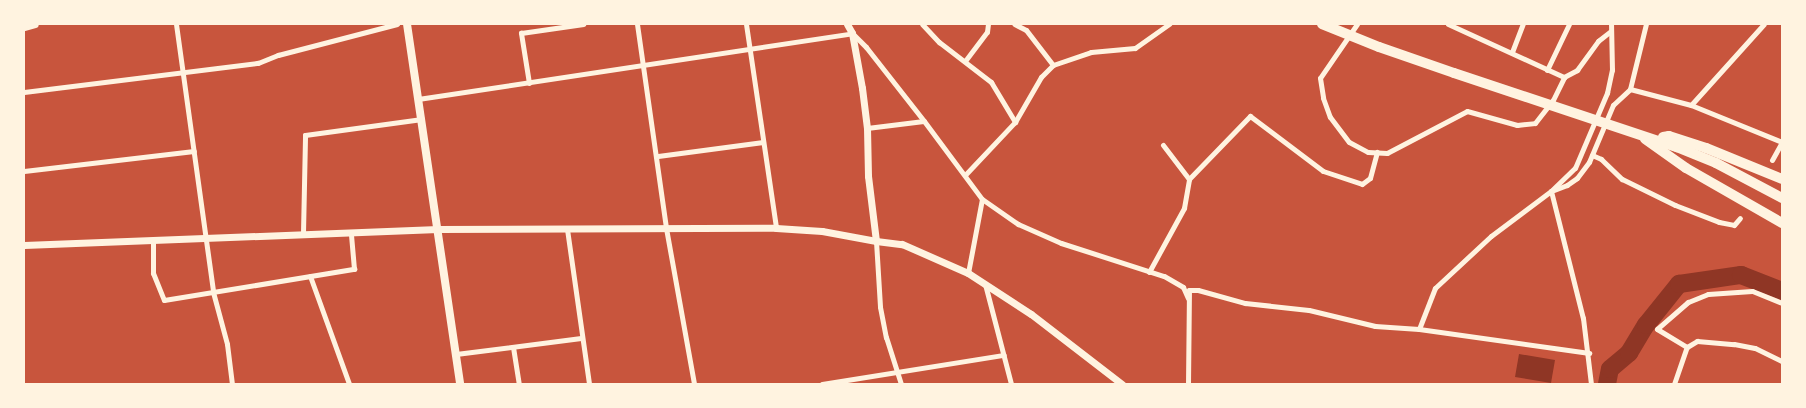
<!DOCTYPE html>
<style>
body{margin:0}
#map{position:relative;width:1806px;height:408px;overflow:hidden;background:#c8553d;font-family:"Open Sans",sans-serif}
div>[style]{position:absolute}
.water>*{inset:0;background:#8f3625}
.river>*{height:18px;margin:-9px;padding:0 9px;transform-origin:9px;border-radius:9px;background:#8f3625}
.minor>*{height:5px;margin:-2.5px;padding:0 2.5px;transform-origin:2.5px;border-radius:2.5px;background:#fff3e0}
.tertiary>*{height:7px;margin:-3.5px;padding:0 3.5px;transform-origin:3.5px;border-radius:3.5px;background:#fff3e0}
.secondary>*{height:8px;margin:-4px;padding:0 4px;transform-origin:4px;border-radius:4px;background:#fff3e0}
.trunk>*{height:10px;margin:-5px;padding:0 5px;transform-origin:5px;border-radius:5px;background:#fff3e0}
span{translate:-50% -50%;white-space:nowrap;text-align:center;line-height:1.15;-webkit-text-stroke:5px #fff3e0;paint-order:stroke}
.frame{position:absolute;inset:0;border:25px solid #fff3e0;pointer-events:none}
</style>
<div id="map">
<div class="water">
<i style="clip-path:polygon(1519px 354px,1555px 360px,1551px 383px,1515px 377px)"></i>
</div>
<div class="river">
<i style="left:1607px;top:384px;width:15px;rotate:-79deg"></i>
<i style="left:1610px;top:369px;width:25px;rotate:-40deg"></i>
<i style="left:1629px;top:353px;width:33px;rotate:-59deg"></i>
<i style="left:1646px;top:325px;width:53px;rotate:-51.2deg"></i>
<i style="left:1679px;top:284px;width:63px;rotate:-8.3deg"></i>
<i style="left:1741px;top:275px;width:44px;rotate:21.3deg"></i>
</div>
<div class="minor">
<i style="left:176px;top:24px;width:271px;rotate:82.1deg"></i>
<i style="left:213px;top:292px;width:54px;rotate:74.9deg"></i>
<i style="left:227px;top:344px;width:40px;rotate:82.9deg"></i>
<i style="left:637px;top:24px;width:206px;rotate:81.9deg"></i>
<i style="left:666px;top:228px;width:158px;rotate:79.8deg"></i>
<i style="left:746px;top:24px;width:206px;rotate:81.6deg"></i>
<i style="left:922px;top:24px;width:25px;rotate:47deg"></i>
<i style="left:939px;top:42px;width:66px;rotate:37.6deg"></i>
<i style="left:991px;top:82px;width:47px;rotate:59deg"></i>
<i style="left:1357px;top:24px;width:65px;rotate:124.4deg"></i>
<i style="left:1320px;top:78px;width:20px;rotate:81deg"></i>
<i style="left:1323px;top:98px;width:20px;rotate:70deg"></i>
<i style="left:1330px;top:117px;width:31px;rotate:53deg"></i>
<i style="left:1349px;top:142px;width:21px;rotate:28deg"></i>
<i style="left:1368px;top:152px;width:19px;rotate:3deg"></i>
<i style="left:1387px;top:153px;width:90px;rotate:-27.7deg"></i>
<i style="left:1467px;top:111px;width:52px;rotate:15.6deg"></i>
<i style="left:1517px;top:125px;width:18px;rotate:-6deg"></i>
<i style="left:1535px;top:123px;width:29px;rotate:-52deg"></i>
<i style="left:1553px;top:100px;width:25px;rotate:-64deg"></i>
<i style="left:1564px;top:77px;width:15px;rotate:-28deg"></i>
<i style="left:1577px;top:70px;width:36px;rotate:-54deg"></i>
<i style="left:1598px;top:41px;width:16px;rotate:-38deg"></i>
<i style="left:1448px;top:24px;width:128px;rotate:24.6deg"></i>
<i style="left:1512px;top:52px;width:30px;rotate:-69deg"></i>
<i style="left:965px;top:61px;width:36px;rotate:-53deg"></i>
<i style="left:987px;top:32px;width:8px;rotate:-83deg"></i>
<i style="left:1053px;top:65px;width:40px;rotate:-18.9deg"></i>
<i style="left:1091px;top:52px;width:44px;rotate:-5.2deg"></i>
<i style="left:1135px;top:48px;width:42px;rotate:-35.2deg"></i>
<i style="left:1547px;top:70px;width:51px;rotate:-64.4deg"></i>
<i style="left:529px;top:83px;width:51px;rotate:-99.1deg"></i>
<i style="left:521px;top:33px;width:63px;rotate:-8.3deg"></i>
<i style="left:1630px;top:89px;width:63px;rotate:14.7deg"></i>
<i style="left:1691px;top:105px;width:98px;rotate:22.1deg"></i>
<i style="left:24px;top:92px;width:236px;rotate:-7.1deg"></i>
<i style="left:258px;top:63px;width:22px;rotate:-22deg"></i>
<i style="left:278px;top:55px;width:123px;rotate:-14.6deg"></i>
<i style="left:418px;top:99px;width:439px;rotate:-8.6deg"></i>
<i style="left:852px;top:33px;width:20px;rotate:45deg"></i>
<i style="left:866px;top:47px;width:94px;rotate:51.9deg"></i>
<i style="left:1691px;top:105px;width:109px;rotate:-48deg"></i>
<i style="left:867px;top:128px;width:57px;rotate:-7deg"></i>
<i style="left:924px;top:121px;width:97px;rotate:53.4deg"></i>
<i style="left:982px;top:199px;width:44px;rotate:34.8deg"></i>
<i style="left:1018px;top:224px;width:47px;rotate:23.8deg"></i>
<i style="left:1061px;top:243px;width:108px;rotate:17.8deg"></i>
<i style="left:1164px;top:276px;width:22px;rotate:30deg"></i>
<i style="left:1183px;top:287px;width:12px;rotate:66deg"></i>
<i style="left:1163px;top:145px;width:43px;rotate:52.6deg"></i>
<i style="left:1592px;top:155px;width:10px;rotate:24deg"></i>
<i style="left:1601px;top:159px;width:29px;rotate:44deg"></i>
<i style="left:1622px;top:179px;width:59px;rotate:26.1deg"></i>
<i style="left:1675px;top:205px;width:47px;rotate:21.1deg"></i>
<i style="left:1719px;top:222px;width:15px;rotate:11deg"></i>
<i style="left:1734px;top:225px;width:9px;rotate:-49deg"></i>
<i style="left:658px;top:156px;width:106px;rotate:-7.6deg"></i>
<i style="left:1772px;top:160px;width:21px;rotate:-61deg"></i>
<i style="left:24px;top:171px;width:171px;rotate:-6.7deg"></i>
<i style="left:965px;top:175px;width:73px;rotate:-46.7deg"></i>
<i style="left:1015px;top:122px;width:52px;rotate:-60deg"></i>
<i style="left:1041px;top:77px;width:17px;rotate:-45deg"></i>
<i style="left:1053px;top:65px;width:44px;rotate:-127.6deg"></i>
<i style="left:1026px;top:30px;width:13px;rotate:-153deg"></i>
<i style="left:1554px;top:190px;width:14px;rotate:-21deg"></i>
<i style="left:1567px;top:185px;width:12px;rotate:-35deg"></i>
<i style="left:1577px;top:178px;width:20px;rotate:-53deg"></i>
<i style="left:1589px;top:162px;width:62px;rotate:-67.2deg"></i>
<i style="left:1613px;top:105px;width:23px;rotate:-43deg"></i>
<i style="left:1630px;top:89px;width:67px;rotate:-76.2deg"></i>
<i style="left:1551px;top:191px;width:131px;rotate:75.9deg"></i>
<i style="left:1583px;top:318px;width:66px;rotate:83.1deg"></i>
<i style="left:567px;top:229px;width:157px;rotate:81.9deg"></i>
<i style="left:303px;top:233px;width:98px;rotate:-88.8deg"></i>
<i style="left:305px;top:135px;width:118px;rotate:-7.8deg"></i>
<i style="left:153px;top:240px;width:33px;rotate:90deg"></i>
<i style="left:153px;top:273px;width:29px;rotate:68deg"></i>
<i style="left:164px;top:300px;width:193px;rotate:-9.3deg"></i>
<i style="left:354px;top:269px;width:35px;rotate:-95deg"></i>
<i style="left:876px;top:241px;width:66px;rotate:86.5deg"></i>
<i style="left:880px;top:307px;width:31px;rotate:79deg"></i>
<i style="left:886px;top:337px;width:49px;rotate:72.3deg"></i>
<i style="left:1149px;top:272px;width:73px;rotate:-61.3deg"></i>
<i style="left:1184px;top:208px;width:29px;rotate:-80deg"></i>
<i style="left:1189px;top:179px;width:88px;rotate:-45.9deg"></i>
<i style="left:1250px;top:116px;width:91px;rotate:37deg"></i>
<i style="left:1323px;top:171px;width:41px;rotate:18.4deg"></i>
<i style="left:1362px;top:184px;width:10px;rotate:-37deg"></i>
<i style="left:1370px;top:178px;width:27px;rotate:-75deg"></i>
<i style="left:968px;top:273px;width:75px;rotate:-79.3deg"></i>
<i style="left:310px;top:276px;width:115px;rotate:70.1deg"></i>
<i style="left:985px;top:284px;width:103px;rotate:75.4deg"></i>
<i style="left:1782px;top:303px;width:32px;rotate:-158deg"></i>
<i style="left:1752px;top:291px;width:44px;rotate:176.1deg"></i>
<i style="left:1708px;top:294px;width:22px;rotate:158deg"></i>
<i style="left:1688px;top:302px;width:41px;rotate:138.9deg"></i>
<i style="left:1657px;top:329px;width:35px;rotate:31deg"></i>
<i style="left:1687px;top:347px;width:12px;rotate:-31deg"></i>
<i style="left:1697px;top:341px;width:37px;rotate:5deg"></i>
<i style="left:1734px;top:344px;width:21px;rotate:11deg"></i>
<i style="left:1755px;top:348px;width:30px;rotate:26deg"></i>
<i style="left:1419px;top:329px;width:44px;rotate:-68.7deg"></i>
<i style="left:1435px;top:288px;width:76px;rotate:-42.9deg"></i>
<i style="left:1491px;top:236px;width:75px;rotate:-36.9deg"></i>
<i style="left:1551px;top:191px;width:33px;rotate:-44deg"></i>
<i style="left:1575px;top:168px;width:82px;rotate:-66.9deg"></i>
<i style="left:1607px;top:93px;width:24px;rotate:-78deg"></i>
<i style="left:1612px;top:70px;width:46px;rotate:-91.2deg"></i>
<i style="left:513px;top:347px;width:37px;rotate:81deg"></i>
<i style="left:456px;top:354px;width:126px;rotate:-7.3deg"></i>
<i style="left:822px;top:384px;width:184px;rotate:-9.1deg"></i>
<i style="left:1188px;top:384px;width:94px;rotate:-89.4deg"></i>
<i style="left:1189px;top:290px;width:9px"></i>
<i style="left:1198px;top:290px;width:49px;rotate:15.5deg"></i>
<i style="left:1245px;top:303px;width:64px;rotate:6.2deg"></i>
<i style="left:1309px;top:310px;width:68px;rotate:13.6deg"></i>
<i style="left:1375px;top:326px;width:44px;rotate:3.9deg"></i>
<i style="left:1419px;top:329px;width:172px;rotate:8deg"></i>
<i style="left:1674px;top:384px;width:39px;rotate:-71deg"></i>
</div>
<div class="tertiary">
<i style="left:847px;top:24px;width:10px;rotate:61deg"></i>
<i style="left:852px;top:33px;width:56px;rotate:79.7deg"></i>
<i style="left:862px;top:88px;width:40px;rotate:82.9deg"></i>
<i style="left:867px;top:128px;width:48px;rotate:88.8deg"></i>
<i style="left:868px;top:176px;width:65px;rotate:83deg"></i>
<i style="left:24px;top:27px;width:11px;rotate:-15deg"></i>
<i style="left:24px;top:245px;width:414px;rotate:-2.2deg"></i>
<i style="left:438px;top:229px;width:338px;rotate:-0.2deg"></i>
<i style="left:776px;top:228px;width:46px;rotate:3.7deg"></i>
<i style="left:822px;top:231px;width:55px;rotate:10.5deg"></i>
<i style="left:876px;top:241px;width:26px;rotate:7deg"></i>
<i style="left:902px;top:244px;width:72px;rotate:23.7deg"></i>
<i style="left:968px;top:273px;width:75px;rotate:33.1deg"></i>
<i style="left:1031px;top:314px;width:115px;rotate:37.6deg"></i>
</div>
<div class="secondary">
<i style="left:407px;top:24px;width:364px;rotate:81.6deg"></i>
</div>
<div class="trunk">
<i style="left:1322px;top:24px;width:61px;rotate:22deg"></i>
<i style="left:1379px;top:47px;width:79px;rotate:19.1deg"></i>
<i style="left:1454px;top:73px;width:235px;rotate:18.4deg"></i>
<i style="left:1677px;top:147px;width:42px;rotate:22.3deg"></i>
<i style="left:1716px;top:163px;width:75px;rotate:27.9deg"></i>
<i style="left:1663px;top:137px;width:6px;rotate:-9deg"></i>
<i style="left:1669px;top:136px;width:39px;rotate:18deg"></i>
<i style="left:1706px;top:148px;width:82px;rotate:22.2deg"></i>
<i style="left:1645px;top:139px;width:50px;rotate:35.3deg"></i>
<i style="left:1686px;top:168px;width:111px;rotate:29.8deg"></i>
</div>
<div class="frame"></div>
</div>
